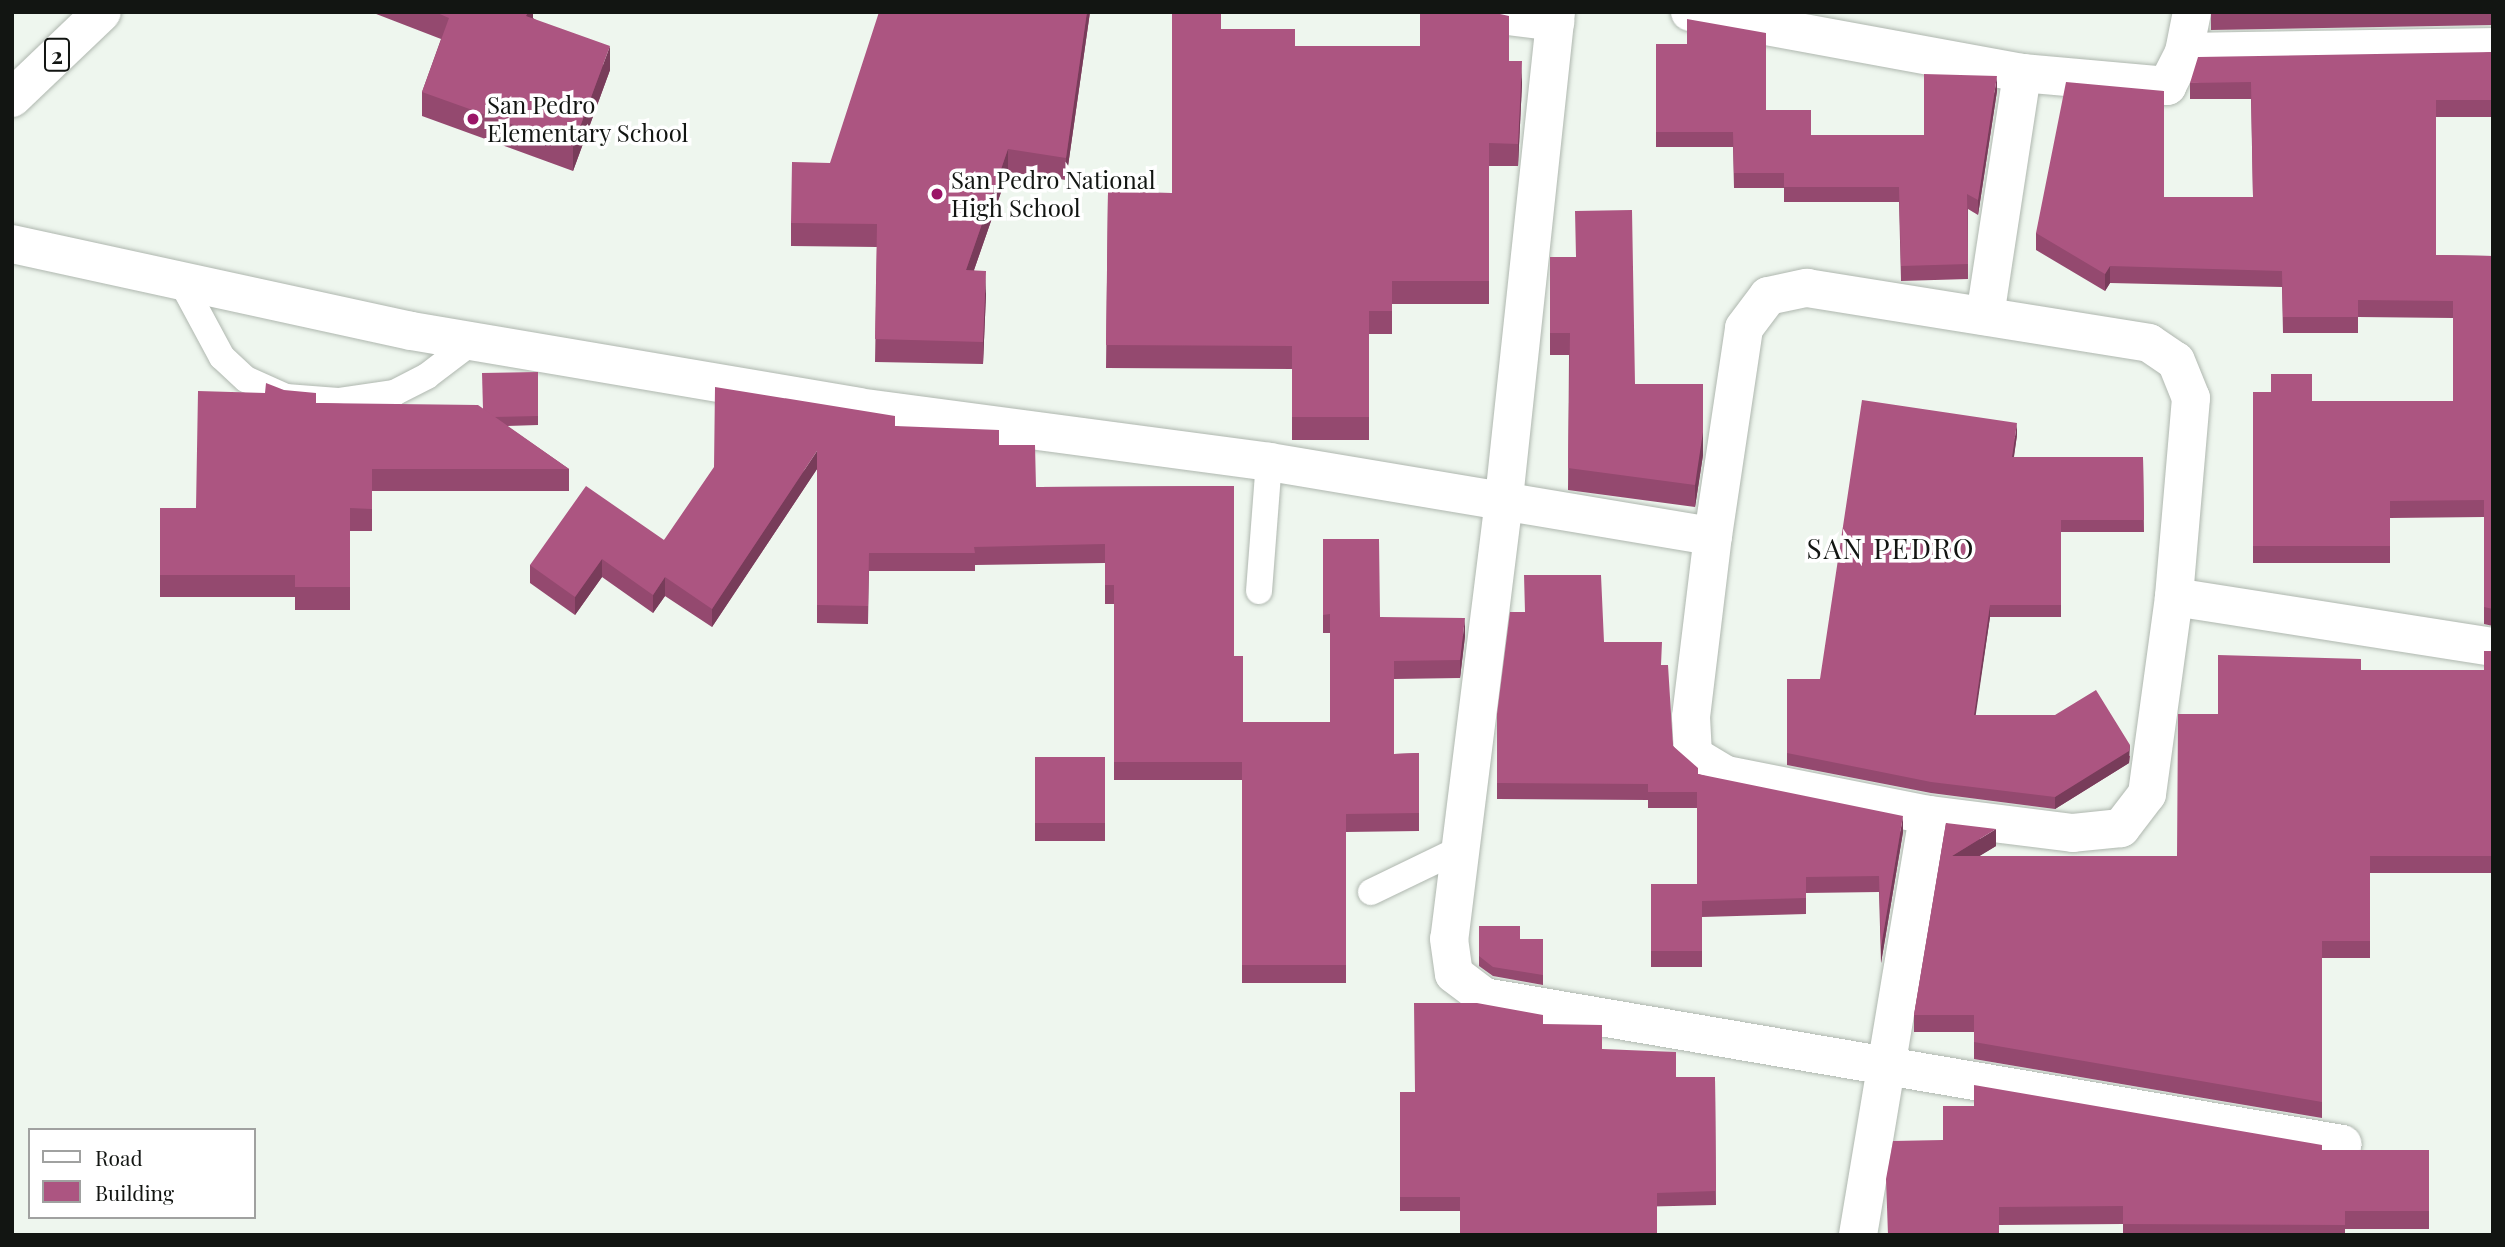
<!DOCTYPE html>
<style>
body{margin:0}
#map{position:relative;width:2505px;height:1247px;overflow:hidden;background:#eef6ee;font-family:"Playfair Display",serif}
div>[style]{position:absolute}
.roads{filter:drop-shadow(0 0 2px #afb7af) drop-shadow(0 0 2px #afb7af)}
.lane>*{height:26px;margin:-13px;padding:0 13px;transform-origin:13px;border-radius:13px;background:#fff}
.street>*{height:38px;margin:-19px;padding:0 19px;transform-origin:19px;border-radius:19px;background:#fff}
.secondary>*{height:38px;margin:-19px;padding:0 19px;transform-origin:19px;border-radius:19px;background:#fff}
.highway>*{height:38px;margin:-19px;padding:0 19px;transform-origin:19px;border-radius:19px;background:#fff}
.wall>*{inset:0;background:#94496f}
.shaded-wall>*{inset:0;background:#783c5a}
.building>*{inset:0;background:#ac5581}
.dots>*{width:19px;height:19px;translate:-50% -50%;box-sizing:border-box;border:4px solid #fff;border-radius:50%}
span{translate:-50% -50%;white-space:nowrap;text-align:center;line-height:1.15;-webkit-text-stroke:7px #fff;paint-order:stroke}
.shield-label span{padding:2px 5px;background:#fff;border:2px solid;border-radius:5px;-webkit-text-stroke-width:0}
.shield-label{font-size:23px;color:#121512;font-weight:700}
.poi-label{font-size:24px;color:#121512}
.left{translate:0 -50%;text-align:left}
.quarter-label{font-size:28px;color:#121512;letter-spacing:2px}
.frame{position:absolute;inset:0;border:14px solid #121512;pointer-events:none}
.legend{position:absolute;left:28px;top:1128px;width:228px;height:91px;box-sizing:border-box;background:#fff;border:2px solid #a0a1a0;margin:0;padding:9px 12px;list-style:none;font-size:21px;color:#121512}
.legend li{display:flex;align-items:center;gap:14px;height:35px}
.legend b{width:35px;border:2px solid #a0a1a0}
</style>
<div id="map">
<div class="roads">
<div class="lane">
<i style="left:181px;top:281px;width:86px;rotate:61.7deg"></i>
<i style="left:222px;top:357px;width:33px;rotate:43deg"></i>
<i style="left:246px;top:379px;width:44px;rotate:24.2deg"></i>
<i style="left:286px;top:397px;width:52px;rotate:4.4deg"></i>
<i style="left:338px;top:401px;width:57px;rotate:-8.1deg"></i>
<i style="left:394px;top:393px;width:37px;rotate:-27deg"></i>
<i style="left:427px;top:376px;width:58px;rotate:-37.3deg"></i>
<i style="left:1259px;top:591px;width:129px;rotate:-85.6deg"></i>
<i style="left:1371px;top:892px;width:99px;rotate:-25.8deg"></i>
</div>
<div class="street">
<i style="left:1475px;top:12px;width:81px;rotate:7.1deg"></i>
<i style="left:1556px;top:12px;width:491px;rotate:96.1deg"></i>
<i style="left:1504px;top:500px;width:442px;rotate:97.1deg"></i>
<i style="left:1449px;top:939px;width:35px;rotate:82deg"></i>
<i style="left:1454px;top:974px;width:38px;rotate:37deg"></i>
<i style="left:1484px;top:997px;width:871px;rotate:9.72deg"></i>
<i style="left:1690px;top:12px;width:338px;rotate:10.4deg"></i>
<i style="left:2022px;top:73px;width:146px;rotate:5.1deg"></i>
<i style="left:2167px;top:86px;width:38px;rotate:-63deg"></i>
<i style="left:2184px;top:52px;width:41px;rotate:-78.7deg"></i>
<i style="left:2184px;top:52px;width:309px;rotate:-0.9deg"></i>
<i style="left:1985px;top:316px;width:246px;rotate:-81.3deg"></i>
<i style="left:1858px;top:1235px;width:426px;rotate:-80.5deg"></i>
</div>
<div class="secondary">
<i style="left:12px;top:244px;width:408px;rotate:12.3deg"></i>
<i style="left:411px;top:331px;width:453px;rotate:9.6deg"></i>
<i style="left:858px;top:407px;width:415px;rotate:7.6deg"></i>
<i style="left:1269px;top:462px;width:450px;rotate:9.5deg"></i>
<i style="left:1807px;top:288px;width:346px;rotate:9.1deg"></i>
<i style="left:2149px;top:343px;width:32px;rotate:34deg"></i>
<i style="left:2176px;top:361px;width:40px;rotate:68deg"></i>
<i style="left:2191px;top:398px;width:200px;rotate:94.9deg"></i>
<i style="left:2174px;top:597px;width:199px;rotate:97.8deg"></i>
<i style="left:2147px;top:794px;width:43px;rotate:127.4deg"></i>
<i style="left:2121px;top:828px;width:48px;rotate:174.1deg"></i>
<i style="left:2073px;top:833px;width:146px;rotate:-172.9deg"></i>
<i style="left:1928px;top:815px;width:206px;rotate:-168.8deg"></i>
<i style="left:1726px;top:775px;width:39px;rotate:-149deg"></i>
<i style="left:1693px;top:755px;width:38px;rotate:-93deg"></i>
<i style="left:1691px;top:717px;width:182px;rotate:-83.1deg"></i>
<i style="left:1713px;top:536px;width:210px;rotate:-81.5deg"></i>
<i style="left:1744px;top:328px;width:40px;rotate:-53deg"></i>
<i style="left:1768px;top:296px;width:40px;rotate:-12deg"></i>
<i style="left:2174px;top:597px;width:323px;rotate:8.9deg"></i>
</div>
<div class="highway">
<i style="left:12px;top:98px;width:124px;rotate:-43.7deg"></i>
</div>
</div>
<div class="wall">
<i style="clip-path:polygon(371px 12px,533px 12px,533px 18px,610px 70px,573px 171px,422px 116px,422px 92px,441px 39px)"></i>
<i style="clip-path:polygon(1090px 12px,1066px 180px,1008px 172px,974px 270px,986px 294px,983px 364px,875px 362px,877px 247px,791px 246px,791px 223px,830px 163px)"></i>
<i style="clip-path:polygon(2211px 12px,2493px 12px,2493px 25px,2211px 30px)"></i>
<i style="clip-path:polygon(1221px 29px,1295px 46px,1509px 61px,1522px 84px,1518px 166px,1489px 166px,1489px 304px,1392px 304px,1392px 334px,1369px 334px,1369px 440px,1292px 440px,1292px 369px,1106px 368px,1108px 192px,1172px 193px)"></i>
<i style="clip-path:polygon(1656px 44px,1766px 110px,1811px 135px,1924px 135px,1997px 91px,1978px 215px,1968px 209px,1968px 279px,1901px 281px,1899px 202px,1784px 202px,1784px 188px,1734px 188px,1733px 147px,1656px 147px)"></i>
<i style="clip-path:polygon(2493px 52px,2493px 117px,2436px 117px,2436px 255px,2493px 256px,2493px 626px,2484px 624px,2484px 517px,2390px 518px,2390px 563px,2253px 563px,2253px 392px,2312px 401px,2453px 401px,2453px 318px,2358px 317px,2358px 333px,2283px 333px,2282px 287px,2110px 283px,2105px 291px,2036px 250px,2036px 233px,2164px 197px,2253px 197px,2251px 99px,2190px 99px,2190px 83px)"></i>
<i style="clip-path:polygon(1550px 257px,1635px 384px,1703px 455px,1695px 507px,1568px 490px,1569px 355px,1550px 355px)"></i>
<i style="clip-path:polygon(538px 372px,538px 425px,507px 426px,569px 469px,569px 491px,372px 491px,372px 531px,350px 531px,350px 610px,295px 610px,295px 597px,160px 597px,160px 508px,196px 508px,316px 403px,483px 409px)"></i>
<i style="clip-path:polygon(895px 426px,999px 445px,1036px 487px,1234px 486px,1234px 656px,1243px 722px,1330px 722px,1330px 633px,1323px 633px,1323px 539px,1380px 617px,1465px 636px,1460px 678px,1394px 679px,1394px 754px,1419px 753px,1419px 831px,1346px 832px,1346px 983px,1242px 983px,1242px 780px,1114px 780px,1114px 604px,1105px 604px,1105px 563px,975px 565px,975px 571px,869px 571px,868px 624px,817px 623px,817px 469px,712px 627px,665px 596px,653px 613px,602px 577px,575px 615px,530px 583px,530px 565px,664px 540px)"></i>
<i style="clip-path:polygon(2017px 435px,2014px 457px,2143px 457px,2144px 532px,2061px 532px,2061px 617px,1990px 617px,1975px 715px,2130px 756px,2129px 763px,2055px 809px,1931px 793px,1787px 765px,1787px 679px,1820px 679px)"></i>
<i style="clip-path:polygon(1604px 642px,1661px 665px,1673px 746px,1698px 774px,1903px 832px,1881px 963px,1879px 892px,1806px 893px,1806px 914px,1702px 917px,1702px 967px,1651px 967px,1651px 884px,1697px 884px,1697px 808px,1648px 808px,1648px 800px,1497px 799px,1497px 714px)"></i>
<i style="clip-path:polygon(2493px 651px,2493px 873px,2370px 873px,2370px 958px,2322px 958px,2322px 1118px,1974px 1059px,1974px 1032px,1914px 1032px,1914px 1015px,1946px 823px,1996px 846px,1979px 856px,2177px 856px,2218px 714px,2361px 670px,2484px 670px)"></i>
<i style="clip-path:polygon(1035px 757px,1105px 757px,1105px 841px,1035px 841px)"></i>
<i style="clip-path:polygon(1479px 926px,1520px 939px,1543px 939px,1543px 985px,1493px 976px,1479px 966px)"></i>
<i style="clip-path:polygon(1543px 1024px,1602px 1049px,1676px 1077px,1715px 1077px,1716px 1205px,1460px 1211px,1400px 1211px,1400px 1092px,1415px 1092px)"></i>
<i style="clip-path:polygon(2322px 1150px,2429px 1150px,2429px 1229px,2345px 1229px,2345px 1235px,2123px 1235px,2123px 1224px,1999px 1225px,1886px 1179px)"></i>
</div>
<div class="shaded-wall">
<i style="clip-path:polygon(528px 12px,533px 12px,533px 21px,526px 16px)"></i>
<i style="clip-path:polygon(1087px 12px,1090px 12px,1066px 180px,1066px 158px)"></i>
<i style="clip-path:polygon(610px 46px,610px 70px,573px 171px,573px 146px)"></i>
<i style="clip-path:polygon(1522px 61px,1522px 84px,1518px 166px,1518px 144px)"></i>
<i style="clip-path:polygon(1997px 76px,1997px 91px,1978px 215px,1978px 200px)"></i>
<i style="clip-path:polygon(1008px 149px,1008px 172px,966px 293px,966px 270px)"></i>
<i style="clip-path:polygon(2110px 266px,2110px 283px,2105px 291px,2105px 274px)"></i>
<i style="clip-path:polygon(986px 271px,986px 294px,983px 364px,983px 342px)"></i>
<i style="clip-path:polygon(1703px 384px,1703px 455px,1695px 507px,1695px 485px)"></i>
<i style="clip-path:polygon(2017px 423px,2017px 435px,2012px 468px,2012px 457px)"></i>
<i style="clip-path:polygon(817px 451px,817px 469px,712px 627px,712px 609px)"></i>
<i style="clip-path:polygon(602px 559px,602px 577px,575px 615px,575px 597px)"></i>
<i style="clip-path:polygon(665px 577px,665px 596px,653px 613px,653px 595px)"></i>
<i style="clip-path:polygon(1990px 605px,1990px 617px,1974px 727px,1974px 715px)"></i>
<i style="clip-path:polygon(1465px 618px,1465px 636px,1460px 678px,1460px 660px)"></i>
<i style="clip-path:polygon(2130px 745px,2129px 763px,2055px 809px,2055px 797px)"></i>
<i style="clip-path:polygon(1903px 816px,1903px 832px,1881px 963px,1881px 947px)"></i>
<i style="clip-path:polygon(1996px 829px,1996px 846px,1952px 873px,1952px 856px)"></i>
</div>
<div class="building">
<i style="clip-path:polygon(435px 12px,528px 12px,526px 16px,610px 46px,573px 146px,422px 92px,449px 18px)"></i>
<i style="clip-path:polygon(879px 12px,1087px 12px,1066px 158px,1008px 149px,966px 270px,986px 271px,983px 342px,875px 339px,877px 224px,791px 223px,792px 162px,830px 163px)"></i>
<i style="clip-path:polygon(1172px 12px,1221px 12px,1221px 29px,1295px 29px,1295px 46px,1420px 46px,1420px 12px,1491px 12px,1509px 16px,1509px 61px,1522px 61px,1518px 144px,1489px 143px,1489px 281px,1392px 281px,1392px 311px,1369px 311px,1369px 417px,1292px 417px,1292px 346px,1106px 345px,1108px 192px,1172px 193px)"></i>
<i style="clip-path:polygon(2211px 12px,2260px 12px,2211px 13px)"></i>
<i style="clip-path:polygon(1687px 19px,1766px 33px,1766px 110px,1811px 110px,1811px 135px,1924px 135px,1924px 74px,1997px 76px,1978px 200px,1967px 194px,1968px 264px,1901px 266px,1899px 187px,1784px 187px,1784px 173px,1734px 173px,1733px 132px,1656px 132px,1656px 44px,1687px 44px)"></i>
<i style="clip-path:polygon(2493px 52px,2493px 100px,2436px 100px,2436px 255px,2493px 256px,2493px 609px,2484px 607px,2484px 500px,2390px 501px,2390px 546px,2253px 546px,2253px 392px,2271px 392px,2271px 374px,2312px 374px,2312px 401px,2453px 401px,2453px 301px,2358px 300px,2358px 317px,2283px 317px,2282px 271px,2110px 266px,2105px 274px,2036px 233px,2066px 82px,2164px 91px,2164px 197px,2253px 197px,2251px 82px,2190px 83px,2198px 57px)"></i>
<i style="clip-path:polygon(1632px 210px,1635px 384px,1703px 384px,1703px 432px,1695px 485px,1568px 468px,1570px 333px,1550px 333px,1550px 257px,1576px 257px,1575px 211px)"></i>
<i style="clip-path:polygon(538px 372px,538px 416px,494px 417px,483px 409px,482px 373px)"></i>
<i style="clip-path:polygon(266px 383px,284px 390px,316px 393px,316px 403px,478px 405px,569px 469px,372px 469px,372px 509px,350px 508px,350px 587px,295px 587px,295px 575px,160px 575px,160px 508px,196px 508px,198px 391px,265px 393px)"></i>
<i style="clip-path:polygon(715px 387px,895px 416px,895px 426px,999px 430px,999px 445px,1035px 445px,1036px 487px,1234px 486px,1234px 656px,1243px 656px,1243px 722px,1330px 722px,1330px 614px,1323px 615px,1323px 539px,1379px 539px,1380px 617px,1465px 618px,1460px 660px,1394px 661px,1394px 754px,1419px 753px,1419px 813px,1346px 814px,1346px 965px,1242px 965px,1242px 762px,1114px 762px,1114px 585px,1105px 585px,1105px 544px,974px 547px,975px 553px,869px 553px,868px 606px,817px 605px,817px 451px,712px 609px,665px 577px,653px 595px,602px 559px,575px 597px,530px 565px,586px 486px,664px 540px,714px 467px)"></i>
<i style="clip-path:polygon(1862px 400px,2017px 423px,2012px 457px,2143px 457px,2144px 520px,2061px 520px,2061px 605px,1990px 605px,1974px 715px,2055px 715px,2096px 690px,2130px 745px,2129px 751px,2055px 797px,1931px 782px,1787px 753px,1787px 679px,1820px 679px)"></i>
<i style="clip-path:polygon(1524px 575px,1601px 575px,1604px 642px,1662px 642px,1661px 665px,1668px 665px,1673px 746px,1698px 768px,1698px 774px,1903px 816px,1881px 947px,1879px 876px,1806px 877px,1806px 898px,1702px 901px,1702px 951px,1651px 951px,1651px 884px,1697px 884px,1697px 792px,1648px 792px,1648px 784px,1497px 783px,1497px 714px,1510px 612px,1525px 612px)"></i>
<i style="clip-path:polygon(2484px 651px,2493px 651px,2493px 856px,2370px 856px,2370px 941px,2322px 941px,2322px 1102px,1974px 1042px,1974px 1015px,1914px 1015px,1946px 823px,1996px 829px,1952px 856px,2177px 856px,2178px 714px,2218px 714px,2218px 655px,2361px 659px,2361px 670px,2484px 670px)"></i>
<i style="clip-path:polygon(1035px 757px,1105px 757px,1105px 823px,1035px 823px)"></i>
<i style="clip-path:polygon(1479px 926px,1520px 926px,1520px 939px,1543px 939px,1543px 975px,1493px 967px,1479px 956px)"></i>
<i style="clip-path:polygon(1414px 1003px,1477px 1003px,1543px 1015px,1543px 1024px,1602px 1025px,1602px 1049px,1676px 1052px,1676px 1077px,1715px 1077px,1716px 1191px,1657px 1193px,1657px 1235px,1460px 1235px,1460px 1197px,1400px 1197px,1400px 1092px,1415px 1092px)"></i>
<i style="clip-path:polygon(1974px 1085px,2322px 1145px,2322px 1150px,2429px 1150px,2429px 1211px,2345px 1211px,2345px 1225px,2123px 1224px,2123px 1206px,1999px 1207px,1999px 1235px,1888px 1235px,1886px 1179px,1893px 1141px,1943px 1140px,1943px 1106px,1974px 1106px)"></i>
</div>
<div class="dots">
<i style="left:473px;top:119px;background:#9b1567"></i>
<i style="left:937px;top:194px;background:#9b1567"></i>
</div>
<div class="shield-label">
<span style="left:57px;top:55px">2</span>
</div>
<div class="poi-label">
<span class="left" style="left:487px;top:119px">San Pedro<br>Elementary School</span>
<span class="left" style="left:951px;top:194px">San Pedro National<br>High School</span>
</div>
<div class="quarter-label">
<span style="left:1891px;top:548px">SAN PEDRO</span>
</div>
<div class="frame"></div>
<ul class="legend">
<li><b style="height:9px;background:#fff"></b>Road</li>
<li><b style="height:19px;background:#ac5581"></b>Building</li>
</ul>
</div>
